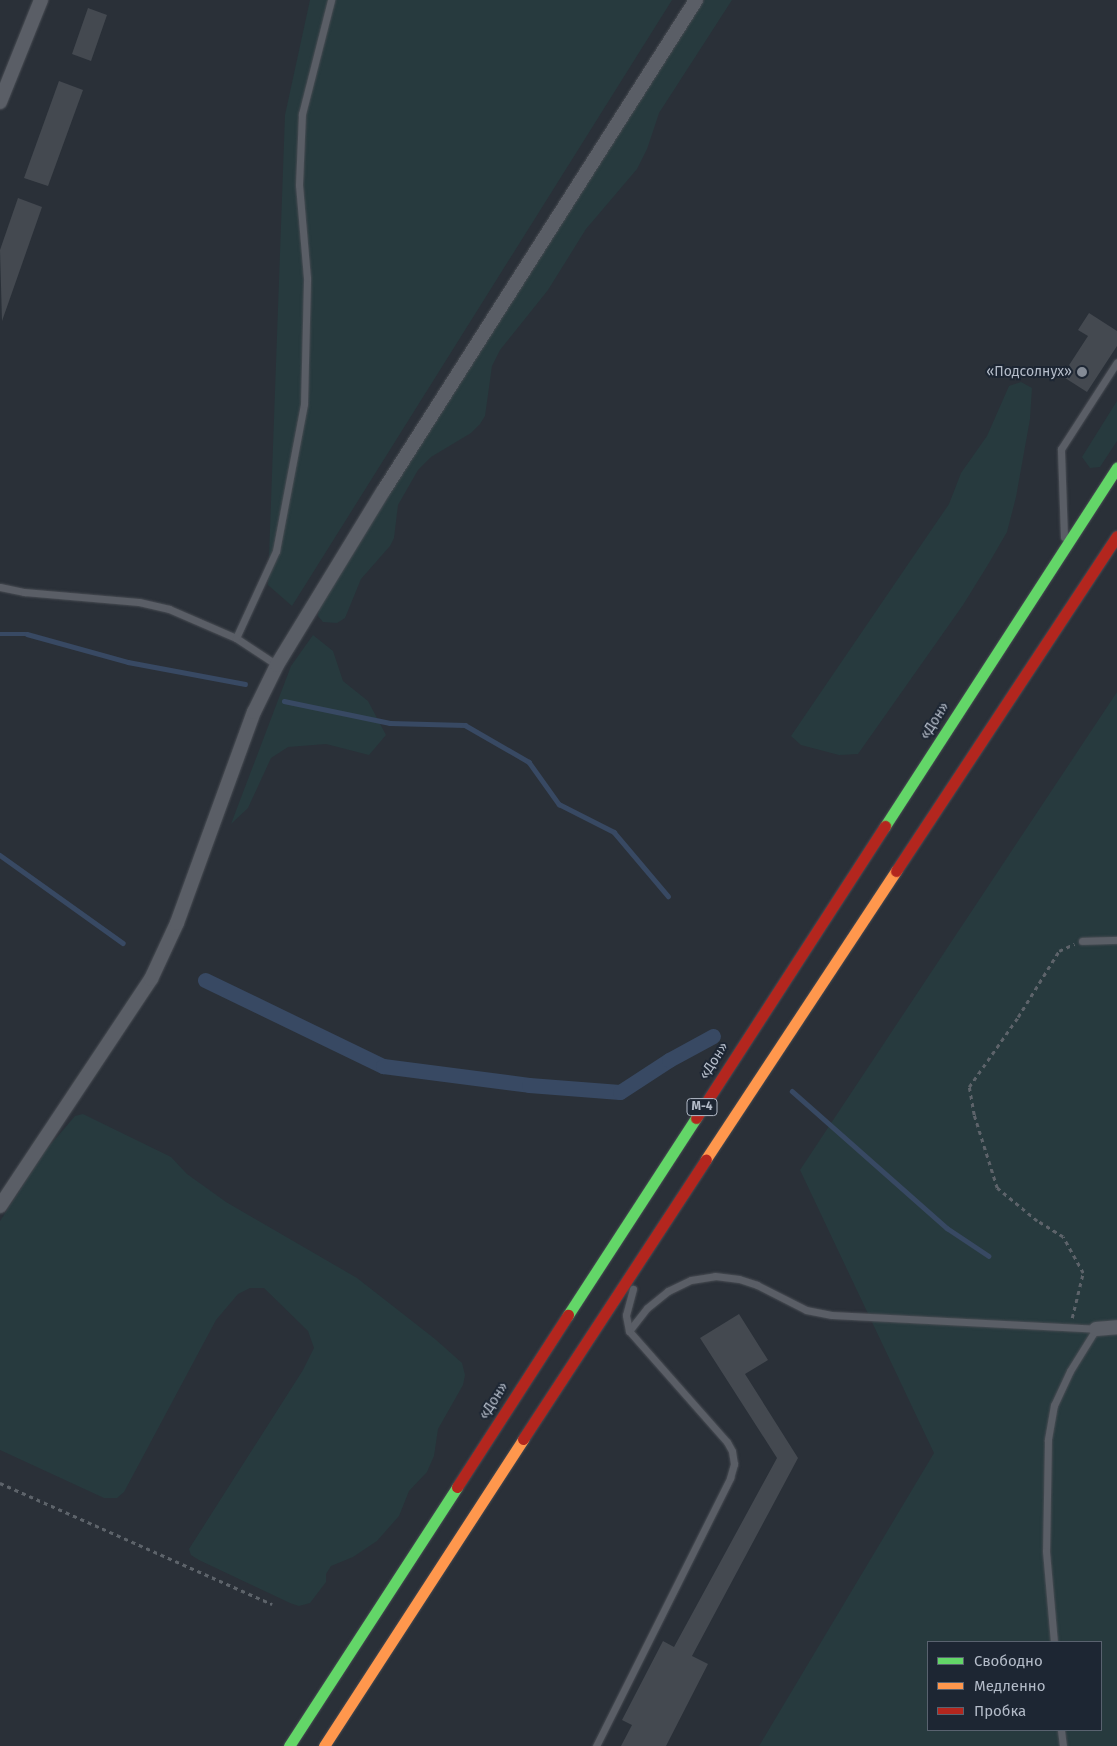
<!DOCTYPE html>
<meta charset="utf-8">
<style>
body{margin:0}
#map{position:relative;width:1117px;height:1746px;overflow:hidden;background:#2a3038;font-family:"Fira Sans",sans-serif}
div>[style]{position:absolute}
.green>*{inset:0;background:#273a3e}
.stream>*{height:4.5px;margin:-2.25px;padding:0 2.25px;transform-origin:2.25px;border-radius:2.25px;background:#384963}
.canal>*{height:15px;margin:-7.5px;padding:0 7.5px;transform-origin:7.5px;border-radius:7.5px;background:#384963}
.building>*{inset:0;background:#444950}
.path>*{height:2.5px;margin-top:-1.25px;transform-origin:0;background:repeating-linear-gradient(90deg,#5d636a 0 4px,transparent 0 8px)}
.roads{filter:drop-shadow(0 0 1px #484c53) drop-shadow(0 0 1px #484c53)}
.lane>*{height:7px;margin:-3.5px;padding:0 3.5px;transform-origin:3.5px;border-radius:3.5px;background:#5a5e66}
.street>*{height:14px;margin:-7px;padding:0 7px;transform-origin:7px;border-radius:7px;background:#5a5e66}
.fast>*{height:11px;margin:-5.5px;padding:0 5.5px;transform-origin:5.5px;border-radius:5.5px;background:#63d668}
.slow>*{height:11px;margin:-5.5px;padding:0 5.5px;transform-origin:5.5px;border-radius:5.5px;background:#ff974d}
.jam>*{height:11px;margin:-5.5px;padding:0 5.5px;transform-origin:5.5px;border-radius:5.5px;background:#b3261e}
.dots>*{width:14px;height:14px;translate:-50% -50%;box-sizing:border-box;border:2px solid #1d2633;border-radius:50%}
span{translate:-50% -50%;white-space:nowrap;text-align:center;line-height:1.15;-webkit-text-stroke:4px #1d2633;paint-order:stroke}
.shield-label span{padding:1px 4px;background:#1d2633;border:1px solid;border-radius:4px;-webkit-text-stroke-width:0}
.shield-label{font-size:12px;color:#b4bcc9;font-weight:700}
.poi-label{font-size:14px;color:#b4bcc9}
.right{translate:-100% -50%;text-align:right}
.street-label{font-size:14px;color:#b4bcc9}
.legend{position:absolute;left:927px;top:1641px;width:175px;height:90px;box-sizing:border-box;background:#1d2633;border:1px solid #59626f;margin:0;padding:6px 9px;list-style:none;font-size:15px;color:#b4bcc9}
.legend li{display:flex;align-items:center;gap:10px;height:25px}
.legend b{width:25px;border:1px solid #59626f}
</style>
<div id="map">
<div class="green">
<i style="clip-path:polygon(310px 0,672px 0,292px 606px,268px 585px,285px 115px)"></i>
<i style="clip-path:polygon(704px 0,732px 0,659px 113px,647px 149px,637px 169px,586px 229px,548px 290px,500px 350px,492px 366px,485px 416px,480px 424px,471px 433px,431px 457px,418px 470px,398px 505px,394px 538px,390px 546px,361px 579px,345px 618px,337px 623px,323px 622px,318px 616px,319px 602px)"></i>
<i style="clip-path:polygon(1021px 382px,1032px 388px,1030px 419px,1016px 497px,1007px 532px,989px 563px,963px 605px,858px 754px,839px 755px,801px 745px,791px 736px,949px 504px,961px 473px,987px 436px,1009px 386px)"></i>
<i style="clip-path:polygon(1117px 401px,1117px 441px,1100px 467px,1090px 468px,1082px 457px)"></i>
<i style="clip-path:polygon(313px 635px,333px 651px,343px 681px,368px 701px,386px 735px,369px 755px,326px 744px,288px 747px,271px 758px,248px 808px,231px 824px,291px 666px)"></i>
<i style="clip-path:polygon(evenodd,1117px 692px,1117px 1746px,759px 1746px,934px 1453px,800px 1170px,1117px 692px,928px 1642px,1101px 1642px,1101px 1730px,928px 1730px,928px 1642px)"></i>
<i style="clip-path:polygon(83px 1114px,171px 1157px,187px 1174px,226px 1202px,357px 1278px,435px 1339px,462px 1363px,465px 1375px,463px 1385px,438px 1429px,434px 1456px,427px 1472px,409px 1491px,399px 1516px,377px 1541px,353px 1557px,331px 1566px,326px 1574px,326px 1582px,310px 1603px,299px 1606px,290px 1603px,199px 1560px,191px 1555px,189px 1549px,303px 1370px,314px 1348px,308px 1331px,264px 1288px,250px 1288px,238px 1294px,216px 1320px,124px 1492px,117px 1498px,104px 1498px,0 1450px,0 1221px,46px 1150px,75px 1116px)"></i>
</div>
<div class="stream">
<i style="left:0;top:634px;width:27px"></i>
<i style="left:27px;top:634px;width:105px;rotate:15.5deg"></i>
<i style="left:128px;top:662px;width:119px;rotate:10.6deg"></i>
<i style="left:284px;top:701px;width:108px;rotate:11.7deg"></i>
<i style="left:390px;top:723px;width:75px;rotate:1.5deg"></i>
<i style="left:465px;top:725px;width:74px;rotate:30deg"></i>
<i style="left:529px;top:762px;width:52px;rotate:54.5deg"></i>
<i style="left:559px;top:804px;width:62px;rotate:27deg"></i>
<i style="left:614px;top:832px;width:84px;rotate:49.8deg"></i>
<i style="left:0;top:855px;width:151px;rotate:35.6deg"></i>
<i style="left:792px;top:1091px;width:207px;rotate:41.5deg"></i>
<i style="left:947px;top:1228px;width:50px;rotate:33.7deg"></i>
</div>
<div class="canal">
<i style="left:205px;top:980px;width:198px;rotate:25.8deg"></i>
<i style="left:383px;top:1066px;width:147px;rotate:7.4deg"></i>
<i style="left:529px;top:1085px;width:91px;rotate:4.4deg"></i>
<i style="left:620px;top:1092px;width:59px;rotate:-33.1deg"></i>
<i style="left:669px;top:1060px;width:50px;rotate:-28.6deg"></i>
</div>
<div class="building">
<i style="clip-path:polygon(88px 8px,107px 15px,91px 61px,72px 54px)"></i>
<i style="clip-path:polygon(59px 81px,83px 90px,48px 186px,24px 178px)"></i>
<i style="clip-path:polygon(18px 198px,42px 207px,2px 321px,0 250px)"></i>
<i style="clip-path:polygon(1089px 313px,1117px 331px,1117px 346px,1087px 392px,1062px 376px,1088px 336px,1078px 330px)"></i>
<i style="clip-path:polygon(739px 1314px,768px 1360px,745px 1374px,798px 1458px,692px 1656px,708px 1664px,666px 1746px,621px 1746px,632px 1725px,622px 1720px,663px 1641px,674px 1647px,777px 1458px,700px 1338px)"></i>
</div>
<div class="path">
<i style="left:1072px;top:1318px;width:46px;rotate:-76.3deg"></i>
<i style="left:1083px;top:1273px;width:41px;rotate:-119.1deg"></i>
<i style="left:1063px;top:1237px;width:31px;rotate:-148deg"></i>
<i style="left:1037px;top:1221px;width:52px;rotate:-140.5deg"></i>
<i style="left:997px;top:1188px;width:77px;rotate:-107.5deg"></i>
<i style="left:974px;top:1115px;width:28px;rotate:-100deg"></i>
<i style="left:969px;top:1087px;width:85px;rotate:-55deg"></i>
<i style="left:1018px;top:1017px;width:78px;rotate:-58.2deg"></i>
<i style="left:1059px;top:951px;width:17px;rotate:-25deg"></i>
<i style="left:0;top:1483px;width:298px;rotate:24deg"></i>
</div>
<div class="roads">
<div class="lane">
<i style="left:1064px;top:537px;width:88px;rotate:-92deg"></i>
<i style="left:1061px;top:449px;width:103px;rotate:-57.2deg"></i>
<i style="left:0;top:587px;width:25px;rotate:12deg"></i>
<i style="left:24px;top:592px;width:115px;rotate:5deg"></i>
<i style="left:139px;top:602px;width:31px;rotate:13deg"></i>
<i style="left:169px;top:609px;width:73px;rotate:23.4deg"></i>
<i style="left:236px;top:638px;width:49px;rotate:33.4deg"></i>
<i style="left:236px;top:638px;width:96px;rotate:-65.3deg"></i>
<i style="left:276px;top:551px;width:150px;rotate:-79.2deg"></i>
<i style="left:304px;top:404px;width:126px;rotate:-88.6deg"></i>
<i style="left:307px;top:278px;width:93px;rotate:-94.9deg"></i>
<i style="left:299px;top:185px;width:71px;rotate:-87.6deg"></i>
<i style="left:302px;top:114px;width:118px;rotate:-75.7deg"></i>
<i style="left:1082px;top:941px;width:35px;rotate:-2deg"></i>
<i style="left:629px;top:1331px;width:29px;rotate:-52deg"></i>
<i style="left:647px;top:1308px;width:27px;rotate:-39deg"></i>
<i style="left:668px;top:1291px;width:25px;rotate:-26deg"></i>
<i style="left:691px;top:1280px;width:24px;rotate:-9deg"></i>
<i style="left:715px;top:1276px;width:24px;rotate:7deg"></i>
<i style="left:739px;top:1279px;width:19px;rotate:18deg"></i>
<i style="left:757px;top:1285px;width:55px;rotate:27deg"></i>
<i style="left:806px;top:1310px;width:26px;rotate:11deg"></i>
<i style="left:832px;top:1315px;width:264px;rotate:3deg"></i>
<i style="left:1096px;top:1329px;width:49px;rotate:121.8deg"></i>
<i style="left:1070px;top:1371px;width:38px;rotate:115deg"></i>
<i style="left:1054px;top:1405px;width:36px;rotate:100deg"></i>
<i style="left:1048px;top:1440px;width:111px;rotate:91deg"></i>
<i style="left:1046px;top:1551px;width:91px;rotate:85deg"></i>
<i style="left:1061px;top:1730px;width:16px;rotate:83deg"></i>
<i style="left:596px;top:1746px;width:300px;rotate:-63.4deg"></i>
<i style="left:730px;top:1478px;width:15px;rotate:-74deg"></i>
<i style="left:734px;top:1464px;width:13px;rotate:-99deg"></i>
<i style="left:732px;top:1451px;width:10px;rotate:-119deg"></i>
<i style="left:727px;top:1442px;width:148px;rotate:-131.4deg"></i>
<i style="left:629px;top:1331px;width:16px;rotate:-101deg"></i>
<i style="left:626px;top:1315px;width:27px;rotate:-75deg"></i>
</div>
<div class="street">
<i style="left:0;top:102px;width:110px;rotate:-68.1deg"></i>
<i style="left:0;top:1206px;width:273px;rotate:-56.4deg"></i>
<i style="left:151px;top:979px;width:62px;rotate:-65.1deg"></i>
<i style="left:177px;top:923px;width:225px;rotate:-70deg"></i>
<i style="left:254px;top:712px;width:52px;rotate:-63.9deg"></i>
<i style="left:277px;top:665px;width:205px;rotate:-58.6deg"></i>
<i style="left:384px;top:490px;width:581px;rotate:-57.51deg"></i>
<i style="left:1096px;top:1329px;width:21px;rotate:-5deg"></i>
</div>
<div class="fast">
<i style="left:885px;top:826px;width:427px;rotate:-57.1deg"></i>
<i style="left:568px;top:1315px;width:235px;rotate:-57deg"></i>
<i style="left:289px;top:1746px;width:309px;rotate:-57deg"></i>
</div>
<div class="slow">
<i style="left:706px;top:1159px;width:345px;rotate:-56.6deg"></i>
<i style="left:324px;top:1746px;width:366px;rotate:-57deg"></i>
</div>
<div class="jam">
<i style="left:896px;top:871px;width:401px;rotate:-56.6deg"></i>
<i style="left:696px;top:1118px;width:348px;rotate:-57.1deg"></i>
<i style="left:523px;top:1439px;width:334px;rotate:-56.8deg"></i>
<i style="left:457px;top:1487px;width:205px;rotate:-57.2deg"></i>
</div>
</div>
<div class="dots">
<i style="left:1082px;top:372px;background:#848b96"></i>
</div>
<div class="shield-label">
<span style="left:702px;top:1107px">М-4</span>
</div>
<div class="poi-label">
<span class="right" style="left:1072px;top:372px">«Подсолнух»</span>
</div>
<div class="street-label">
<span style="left:935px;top:721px;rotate:-57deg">«Дон»</span>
<span style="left:714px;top:1061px;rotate:-57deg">«Дон»</span>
<span style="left:494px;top:1401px;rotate:-57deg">«Дон»</span>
</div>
<ul class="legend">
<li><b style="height:6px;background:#63d668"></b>Свободно</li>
<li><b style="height:6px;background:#ff974d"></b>Медленно</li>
<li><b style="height:6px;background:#b3261e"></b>Пробка</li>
</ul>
</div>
